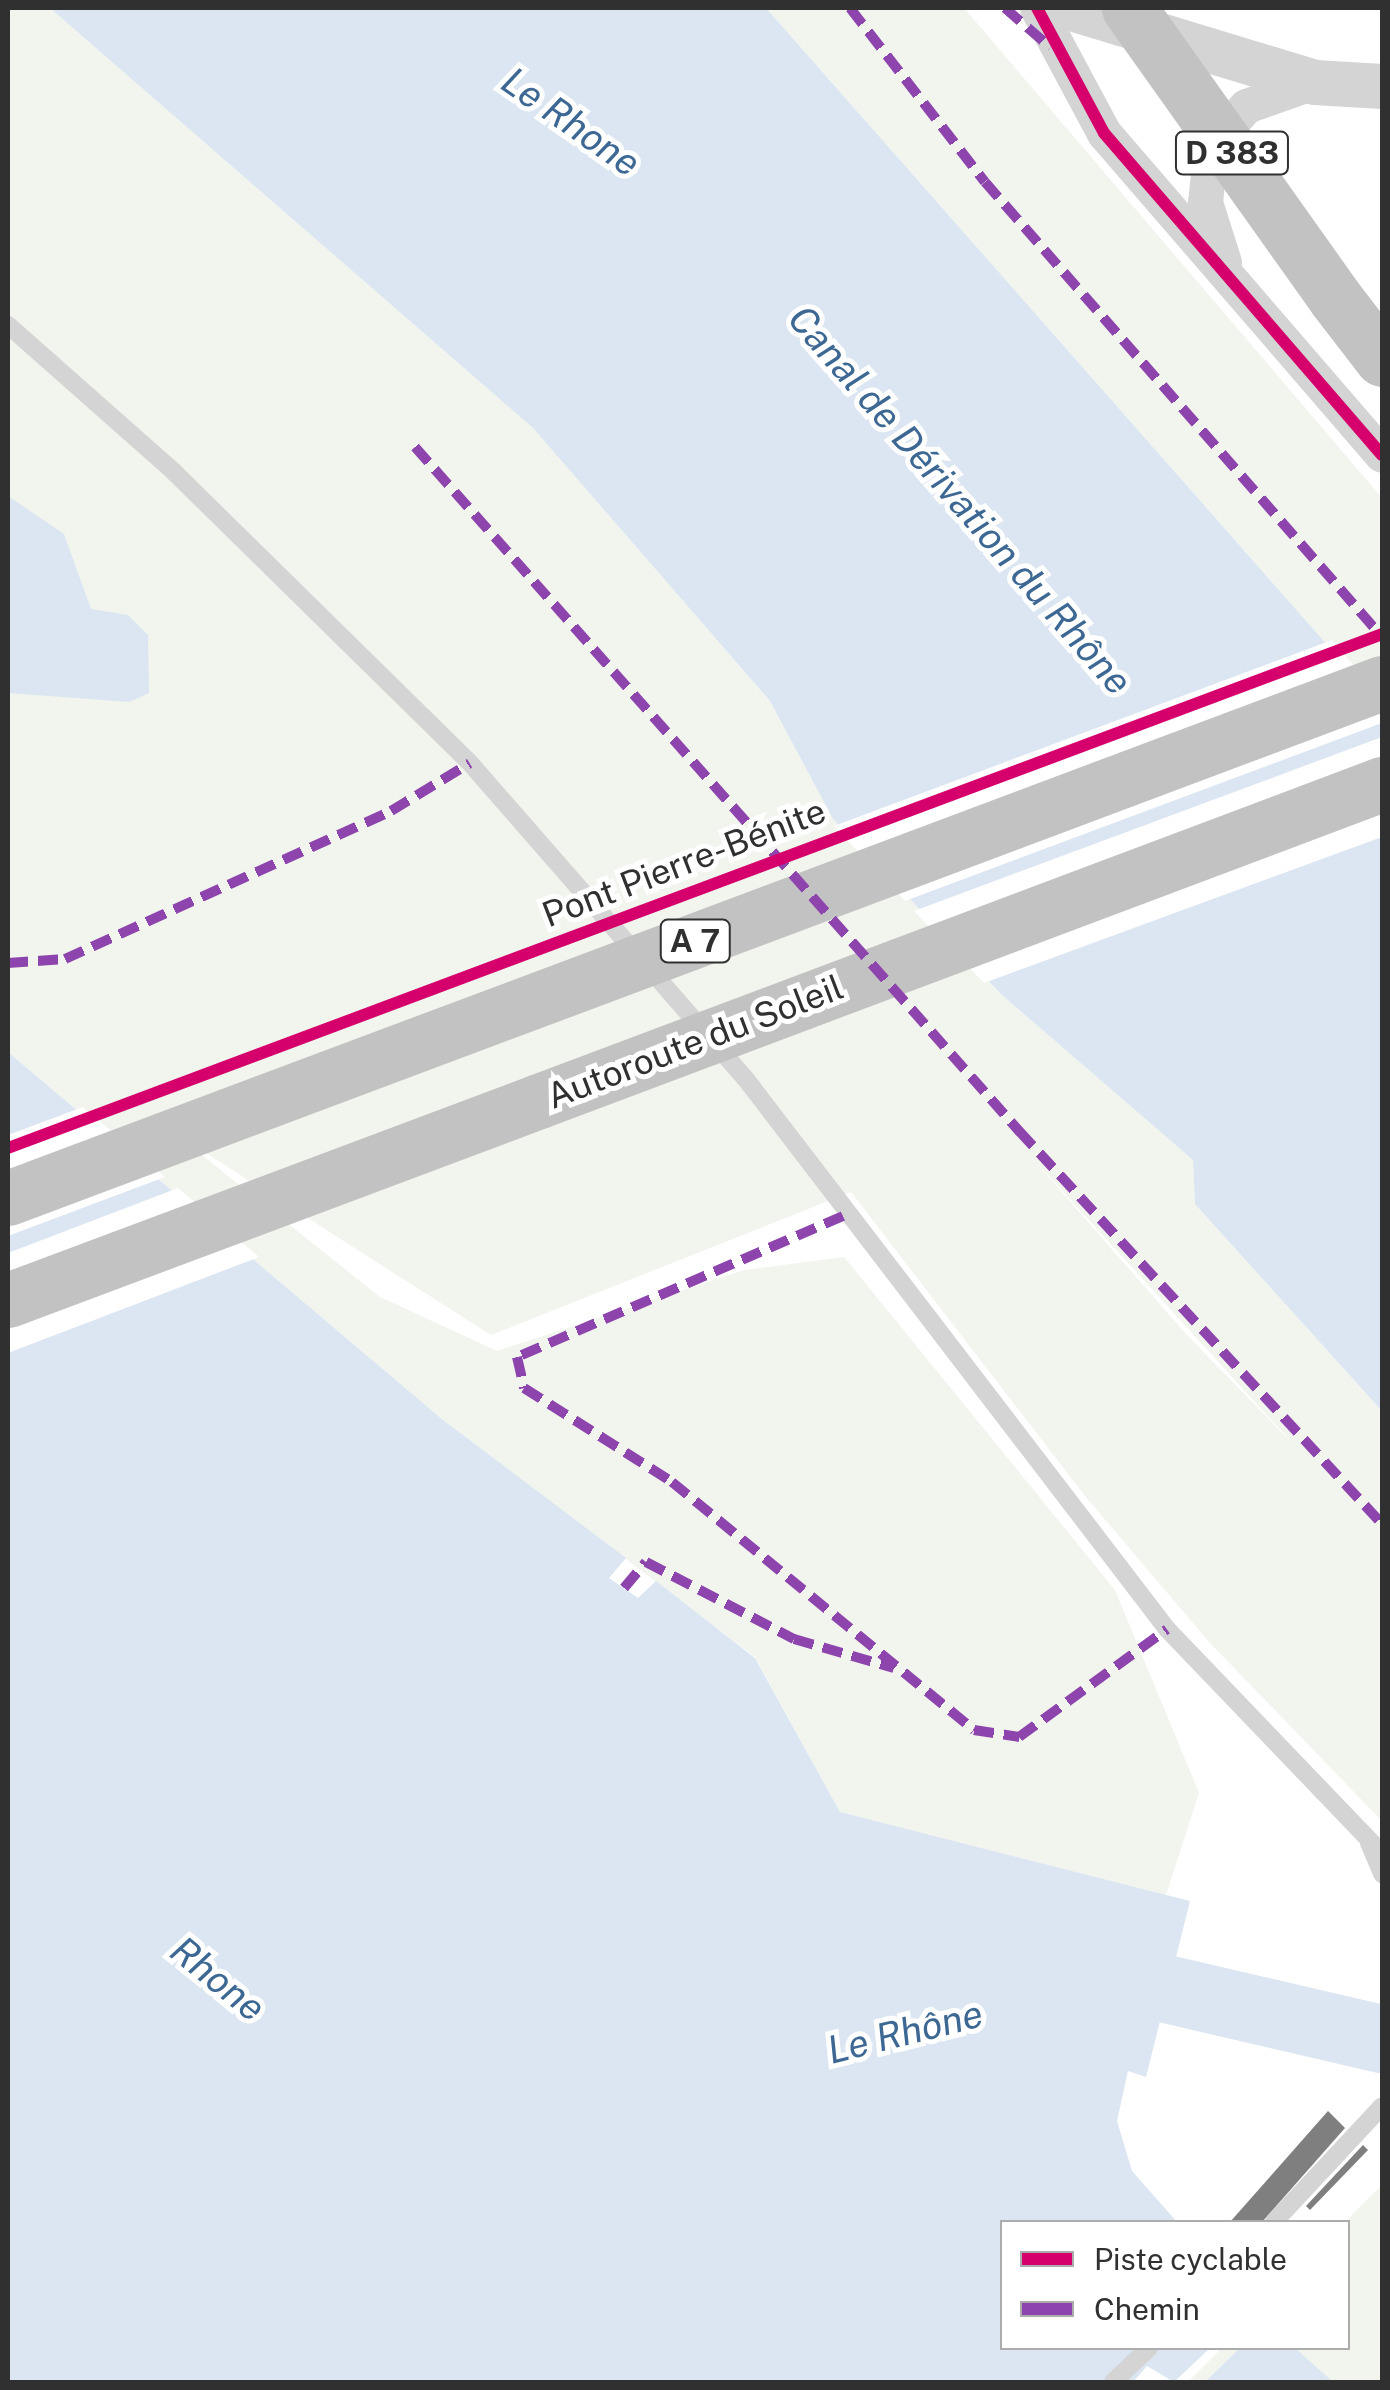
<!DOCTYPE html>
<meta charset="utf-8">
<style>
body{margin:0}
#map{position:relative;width:1390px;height:2390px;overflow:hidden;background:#fff;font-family:"Public Sans",sans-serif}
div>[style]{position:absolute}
.green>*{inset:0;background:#f1f5ed}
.water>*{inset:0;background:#dbe6f2}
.pier>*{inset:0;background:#fff}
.river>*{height:68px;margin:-34px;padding:0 34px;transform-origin:34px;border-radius:34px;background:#dbe6f2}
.building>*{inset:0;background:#7f7f7f}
.service>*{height:18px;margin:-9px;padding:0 9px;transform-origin:9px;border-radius:9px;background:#d4d4d4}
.minor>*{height:35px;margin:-17.5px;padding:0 17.5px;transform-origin:17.5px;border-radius:17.5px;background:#d4d4d4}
.tertiary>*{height:45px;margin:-22.5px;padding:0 22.5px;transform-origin:22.5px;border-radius:22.5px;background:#d4d4d4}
.motorway>*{height:55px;margin:-27.5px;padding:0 27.5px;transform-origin:27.5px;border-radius:27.5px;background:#c2c2c2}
.motorway-bridge>*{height:55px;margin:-27.5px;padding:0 27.5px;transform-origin:27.5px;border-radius:27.5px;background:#c2c2c2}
.quiet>*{height:10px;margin-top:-5px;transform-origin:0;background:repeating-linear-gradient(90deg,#8e44ad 0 20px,transparent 0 30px)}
.cycleway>*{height:12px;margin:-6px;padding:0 6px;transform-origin:6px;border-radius:6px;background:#d6006c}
span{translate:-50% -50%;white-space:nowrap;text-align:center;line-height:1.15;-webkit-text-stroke:10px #fff;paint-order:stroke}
.shield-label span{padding:2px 8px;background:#fff;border:2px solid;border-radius:8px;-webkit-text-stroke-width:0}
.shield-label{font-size:32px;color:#303030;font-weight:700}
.street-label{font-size:35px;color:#303030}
.water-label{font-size:38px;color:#3d6893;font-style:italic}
.frame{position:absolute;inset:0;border:10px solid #303030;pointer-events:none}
.legend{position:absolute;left:1000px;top:2220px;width:350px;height:130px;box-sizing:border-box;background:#fff;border:2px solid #acacac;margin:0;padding:12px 18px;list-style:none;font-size:30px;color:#303030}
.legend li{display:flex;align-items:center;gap:20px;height:50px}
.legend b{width:50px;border:2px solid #acacac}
</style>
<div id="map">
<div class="green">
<i style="clip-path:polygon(evenodd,8px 8px,50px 8px,533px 428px,770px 701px,833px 819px,1002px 995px,1193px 1160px,1195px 1204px,1382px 1411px,1382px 1821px,1210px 1643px,1085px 1496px,851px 1192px,491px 1335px,173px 1132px,380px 1297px,497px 1351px,744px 1270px,844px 1257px,1115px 1590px,1199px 1793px,1166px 1895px,840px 1812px,755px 1657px,443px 1420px,8px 1052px,8px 8px,1026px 1151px,1286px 1436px,1286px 1437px,1185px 1333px,1026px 1151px)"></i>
<i style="clip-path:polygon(766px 8px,964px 8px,1382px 498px,1382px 707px)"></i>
<i style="clip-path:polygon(1382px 2185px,1382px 2382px,1188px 2382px,1222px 2348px,1348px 2348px,1345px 2222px)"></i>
</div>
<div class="water">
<i style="clip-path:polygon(50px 8px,766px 8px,1382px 707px,1382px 1411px,1195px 1204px,1193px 1160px,1002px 995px,833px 819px,770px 701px,533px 428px)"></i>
<i style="clip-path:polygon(8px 496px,64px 534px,91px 609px,128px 615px,148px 635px,149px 693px,129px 702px,8px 693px)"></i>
<i style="clip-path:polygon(8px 1052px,443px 1420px,626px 1558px,609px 1578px,638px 1598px,656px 1581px,755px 1658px,840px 1812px,1190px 1901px,1146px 2077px,1128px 2071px,1117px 2121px,1132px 2171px,1177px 2222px,1002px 2222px,1002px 2348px,1210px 2348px,1174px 2382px,1147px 2366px,1133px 2382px,8px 2382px)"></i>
<i style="clip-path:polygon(1240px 2348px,1295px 2348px,1333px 2382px,1205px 2382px)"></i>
</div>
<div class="pier">
<i style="clip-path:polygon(1332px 640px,1382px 699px,1382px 723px,905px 901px,834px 826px)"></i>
<i style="clip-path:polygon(1382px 737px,1382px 837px,984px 983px,914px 911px)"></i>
<i style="clip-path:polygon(83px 1107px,165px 1177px,8px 1236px,8px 1135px)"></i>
<i style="clip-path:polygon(178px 1188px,259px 1257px,8px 1353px,8px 1253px)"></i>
</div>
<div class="river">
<i style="left:1078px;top:1989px;width:42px;rotate:-15deg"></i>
<i style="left:1119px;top:1978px;width:270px;rotate:13.1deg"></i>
</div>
<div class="building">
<i style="clip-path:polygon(1328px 2111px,1345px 2128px,1262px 2222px,1230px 2222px)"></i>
<i style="clip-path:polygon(1363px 2145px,1368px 2150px,1310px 2210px,1306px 2206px)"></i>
</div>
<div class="service">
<i style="left:8px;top:325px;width:222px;rotate:41.5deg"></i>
<i style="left:174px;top:472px;width:415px;rotate:44.5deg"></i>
<i style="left:470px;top:763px;width:418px;rotate:48.9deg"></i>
<i style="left:745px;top:1078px;width:694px;rotate:52.55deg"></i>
<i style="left:1167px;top:1629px;width:310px;rotate:46.2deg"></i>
<i style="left:1369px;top:1843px;width:34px;rotate:67deg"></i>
<i style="left:1274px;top:2222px;width:158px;rotate:-47deg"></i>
<i style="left:1113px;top:2382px;width:50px;rotate:-43.4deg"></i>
</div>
<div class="minor">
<i style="left:1037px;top:8px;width:142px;rotate:61.8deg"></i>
<i style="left:1104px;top:133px;width:425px;rotate:49.2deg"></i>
<i style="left:1224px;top:262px;width:63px;rotate:-107.6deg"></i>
<i style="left:1205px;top:202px;width:56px;rotate:-83.9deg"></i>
<i style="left:1211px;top:146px;width:53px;rotate:-48.8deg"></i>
<i style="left:1246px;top:106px;width:72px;rotate:-19.4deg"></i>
</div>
<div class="tertiary">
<i style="left:1071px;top:8px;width:254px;rotate:16.9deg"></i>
<i style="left:1314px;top:82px;width:68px;rotate:3.4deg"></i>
</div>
<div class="motorway">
<i style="left:1335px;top:298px;width:77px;rotate:52.4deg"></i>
<i style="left:8px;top:1300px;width:567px;rotate:-20.54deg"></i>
</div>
<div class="motorway-bridge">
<i style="left:1129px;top:8px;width:356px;rotate:54.6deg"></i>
<i style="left:539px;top:1101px;width:901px;rotate:-20.61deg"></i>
<i style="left:8px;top:1198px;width:1467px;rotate:-20.55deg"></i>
</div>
<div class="quiet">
<i style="left:850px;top:8px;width:220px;rotate:52.2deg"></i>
<i style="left:985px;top:182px;width:604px;rotate:48.89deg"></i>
<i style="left:1005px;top:8px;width:60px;rotate:40.9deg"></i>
<i style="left:415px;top:447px;width:913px;rotate:48.55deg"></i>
<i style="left:1019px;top:1131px;width:535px;rotate:47.27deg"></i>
<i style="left:8px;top:963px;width:57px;rotate:-4deg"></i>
<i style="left:65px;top:959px;width:358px;rotate:-24.4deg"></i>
<i style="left:391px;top:811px;width:92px;rotate:-31.3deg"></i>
<i style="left:843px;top:1216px;width:355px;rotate:156.6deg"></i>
<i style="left:517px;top:1357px;width:32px;rotate:77deg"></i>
<i style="left:524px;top:1388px;width:175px;rotate:32.4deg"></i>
<i style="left:672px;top:1482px;width:391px;rotate:39.4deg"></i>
<i style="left:974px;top:1730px;width:46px;rotate:8.8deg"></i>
<i style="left:1019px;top:1737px;width:183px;rotate:-36.1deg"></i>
<i style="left:624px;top:1588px;width:34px;rotate:-50deg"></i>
<i style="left:646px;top:1562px;width:167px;rotate:27.5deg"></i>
<i style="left:794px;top:1639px;width:104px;rotate:16.2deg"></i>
</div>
<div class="cycleway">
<i style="left:1037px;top:8px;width:142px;rotate:61.8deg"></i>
<i style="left:1104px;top:133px;width:425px;rotate:49.2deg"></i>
<i style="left:8px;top:1148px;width:1467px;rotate:-20.51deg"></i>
</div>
<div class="shield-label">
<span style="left:1232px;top:153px">D 383</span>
<span style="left:695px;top:941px">A 7</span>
</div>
<div class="street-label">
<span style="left:684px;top:863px;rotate:-21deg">Pont Pierre-Bénite</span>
<span style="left:695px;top:1042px;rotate:-21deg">Autoroute du Soleil</span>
</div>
<div class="water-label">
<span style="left:571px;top:122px;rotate:35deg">Le Rhone</span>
<span style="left:960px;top:500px;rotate:49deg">Canal de Dérivation du Rhône</span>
<span style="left:218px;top:1979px;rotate:39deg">Rhone</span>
<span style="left:905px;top:2032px;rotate:-14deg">Le Rhône</span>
</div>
<div class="frame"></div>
<ul class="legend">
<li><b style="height:12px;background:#d6006c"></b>Piste cyclable</li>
<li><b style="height:12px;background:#8e44ad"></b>Chemin</li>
</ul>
</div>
